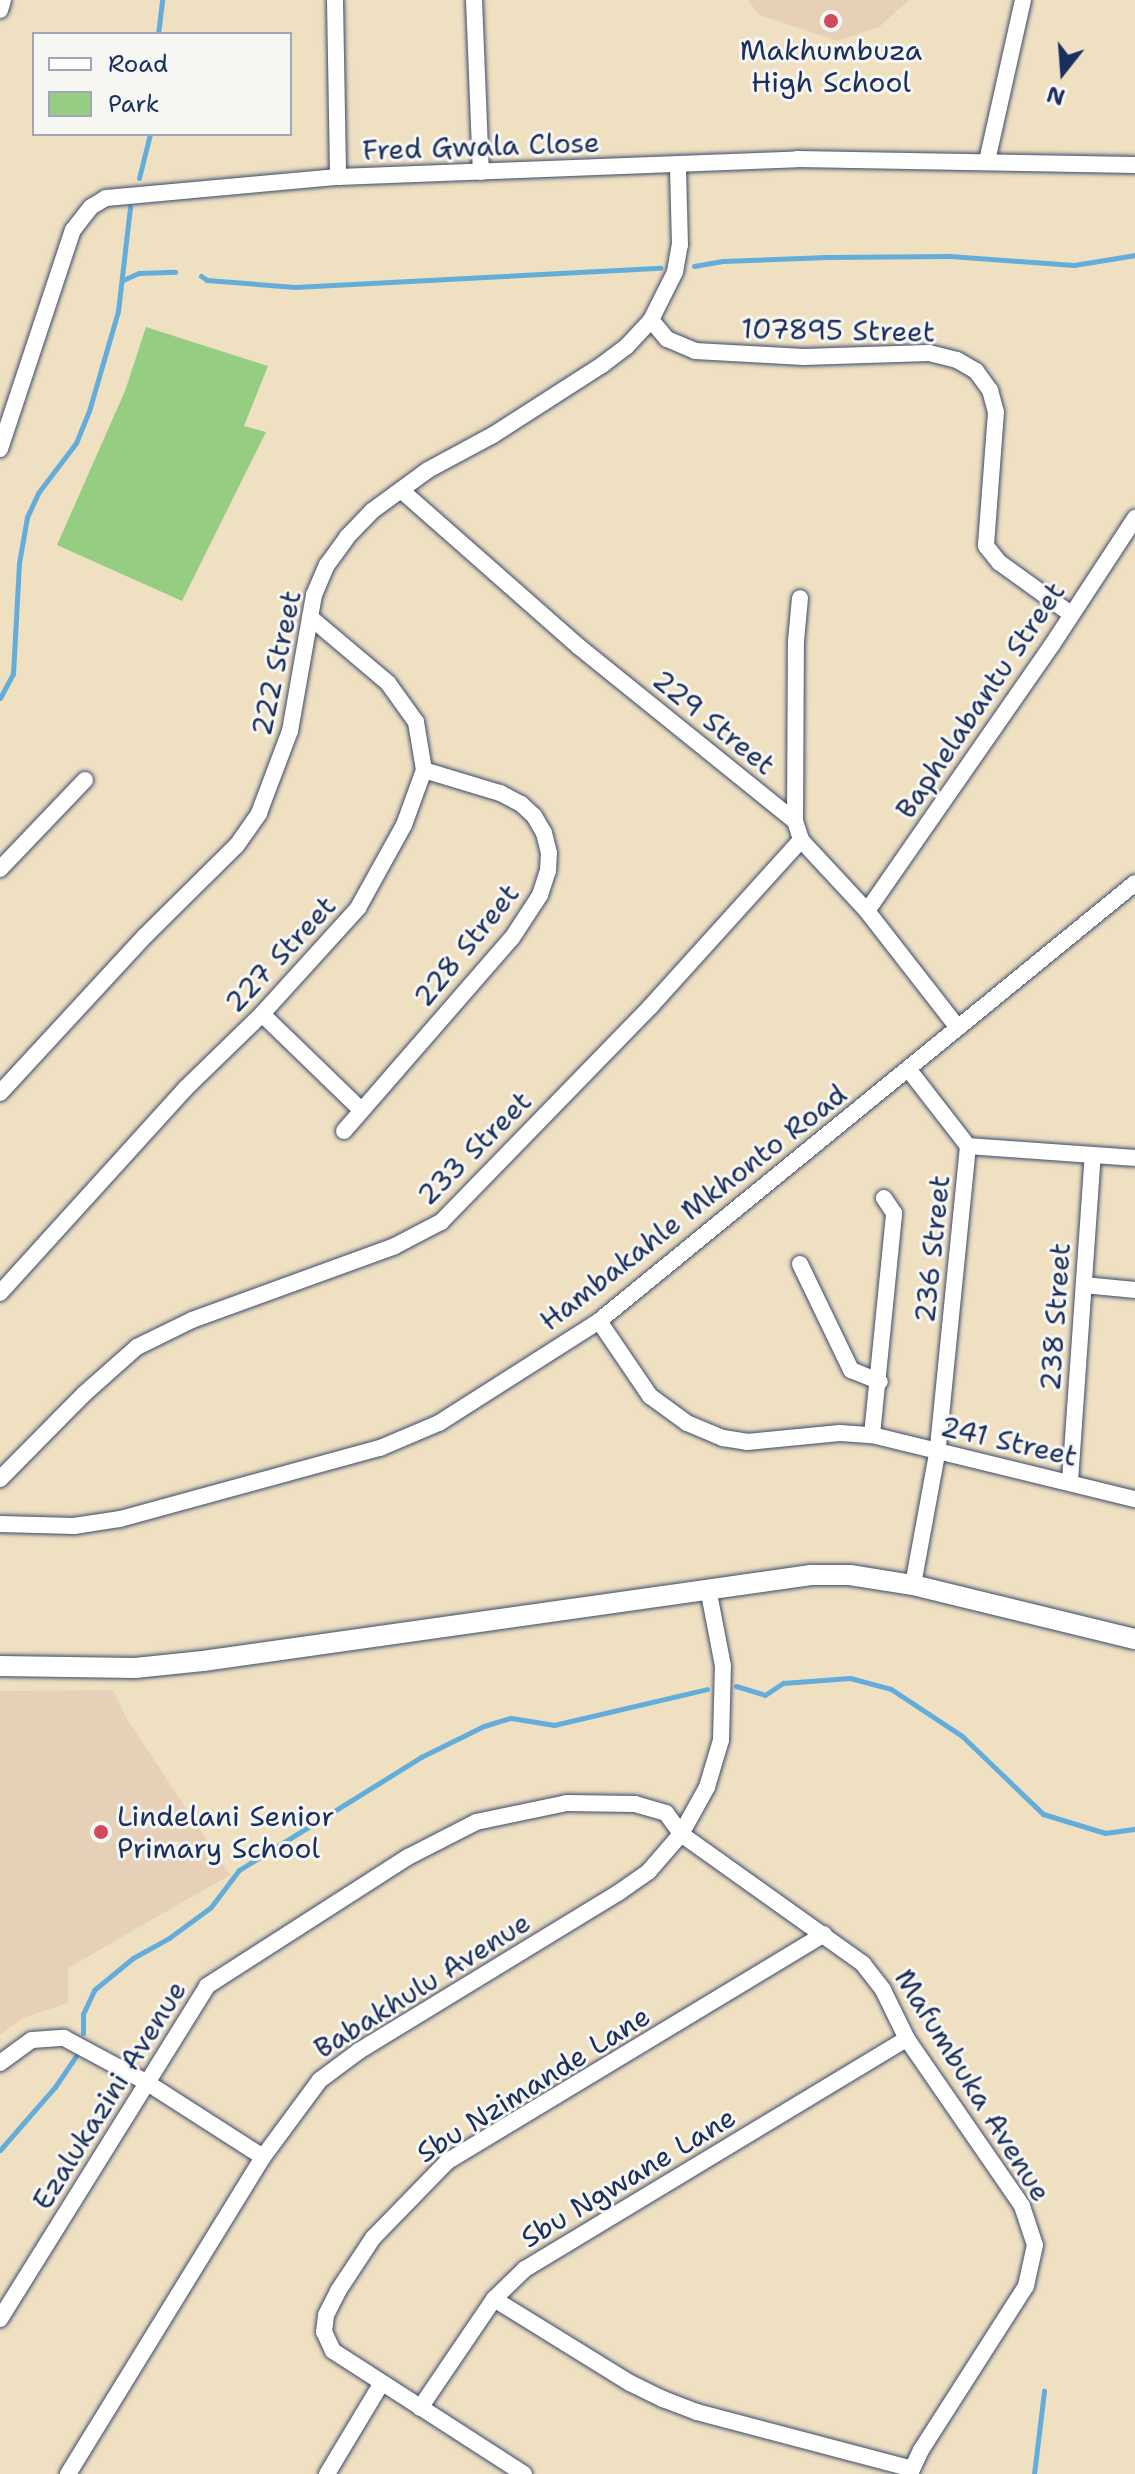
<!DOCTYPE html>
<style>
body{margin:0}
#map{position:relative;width:1135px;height:2474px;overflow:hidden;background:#efe0c2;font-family:"Shantell Sans",sans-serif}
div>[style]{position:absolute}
.built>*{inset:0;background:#e6d0b7}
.green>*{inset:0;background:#95ce82}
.stream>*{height:5px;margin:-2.5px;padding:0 2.5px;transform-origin:2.5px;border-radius:2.5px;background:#64addb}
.roads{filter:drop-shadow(0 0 2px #3b4a6d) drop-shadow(0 0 2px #3b4a6d)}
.minor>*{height:16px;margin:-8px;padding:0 8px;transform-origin:8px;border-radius:8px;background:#fff}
.tertiary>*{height:20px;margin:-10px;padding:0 10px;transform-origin:10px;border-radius:10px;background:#fff}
.dots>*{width:22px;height:22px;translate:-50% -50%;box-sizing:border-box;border:4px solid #f6f6f2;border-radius:50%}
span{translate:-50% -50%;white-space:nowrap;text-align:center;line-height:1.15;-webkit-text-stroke:6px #f6f6f2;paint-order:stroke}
.poi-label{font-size:28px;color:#1b2f5e}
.left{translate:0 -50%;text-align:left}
.street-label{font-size:28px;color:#1b2f5e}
.legend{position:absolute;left:32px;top:32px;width:260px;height:104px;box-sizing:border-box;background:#f6f6f2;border:2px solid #9ea6b7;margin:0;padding:10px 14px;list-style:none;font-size:24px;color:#1b2f5e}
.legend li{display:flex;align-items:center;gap:16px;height:40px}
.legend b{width:40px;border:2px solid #9ea6b7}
.north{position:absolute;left:1023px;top:32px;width:80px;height:80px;-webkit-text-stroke:6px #f6f6f2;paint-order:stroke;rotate:197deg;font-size:22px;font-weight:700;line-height:32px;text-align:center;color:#1b2f5e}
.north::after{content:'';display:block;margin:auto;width:28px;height:36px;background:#1b2f5e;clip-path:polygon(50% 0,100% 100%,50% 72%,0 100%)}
</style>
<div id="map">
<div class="built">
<i style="clip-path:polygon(748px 0,909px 0,879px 27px,837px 41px,759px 15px)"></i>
<i style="clip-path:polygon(113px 1690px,127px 1719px,230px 1875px,68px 1968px,68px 2003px,23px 2018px,0 2035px,0 1691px)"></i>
</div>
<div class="green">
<i style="clip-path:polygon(146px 327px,268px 366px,244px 426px,266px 432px,182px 601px,57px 545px,125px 391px)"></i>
</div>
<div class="stream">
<i style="left:158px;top:34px;width:34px;rotate:-83deg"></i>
<i style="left:139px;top:178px;width:45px;rotate:-76deg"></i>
<i style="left:694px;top:266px;width:29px;rotate:-10deg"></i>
<i style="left:723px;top:261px;width:104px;rotate:-2.2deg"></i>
<i style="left:827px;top:257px;width:123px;rotate:-0.5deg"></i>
<i style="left:950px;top:256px;width:124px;rotate:4.2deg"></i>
<i style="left:1074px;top:265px;width:62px;rotate:-9.3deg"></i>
<i style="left:201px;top:276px;width:7px;rotate:34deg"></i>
<i style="left:207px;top:280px;width:88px;rotate:4.5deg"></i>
<i style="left:295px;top:287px;width:366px;rotate:-3deg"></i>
<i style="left:123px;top:280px;width:17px;rotate:-24deg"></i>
<i style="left:139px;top:273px;width:36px;rotate:-2deg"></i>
<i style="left:0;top:698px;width:27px;rotate:-62deg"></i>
<i style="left:13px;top:674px;width:111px;rotate:-86.9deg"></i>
<i style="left:19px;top:563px;width:47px;rotate:-80.1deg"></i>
<i style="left:27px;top:517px;width:26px;rotate:-65deg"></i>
<i style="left:38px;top:493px;width:63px;rotate:-52.8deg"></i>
<i style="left:76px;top:443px;width:35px;rotate:-68deg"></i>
<i style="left:89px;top:411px;width:104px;rotate:-73.8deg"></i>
<i style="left:118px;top:311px;width:105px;rotate:-83.4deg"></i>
<i style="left:736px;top:1686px;width:30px;rotate:17deg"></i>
<i style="left:765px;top:1695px;width:22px;rotate:-34deg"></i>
<i style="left:783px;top:1683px;width:67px;rotate:-4.3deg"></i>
<i style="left:850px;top:1678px;width:42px;rotate:15deg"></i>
<i style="left:891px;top:1689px;width:85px;rotate:33.5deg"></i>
<i style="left:962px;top:1736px;width:112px;rotate:43.9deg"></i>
<i style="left:1043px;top:1814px;width:65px;rotate:17deg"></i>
<i style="left:1105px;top:1833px;width:30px;rotate:-8deg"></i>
<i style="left:83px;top:2033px;width:19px;rotate:-90deg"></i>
<i style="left:83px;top:2014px;width:26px;rotate:-65deg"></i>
<i style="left:94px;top:1990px;width:50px;rotate:-39.4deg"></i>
<i style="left:133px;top:1958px;width:41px;rotate:-29.1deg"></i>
<i style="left:169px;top:1938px;width:52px;rotate:-36.4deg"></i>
<i style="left:211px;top:1907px;width:46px;rotate:-52.9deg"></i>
<i style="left:239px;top:1870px;width:214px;rotate:-31.8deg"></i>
<i style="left:421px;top:1757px;width:70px;rotate:-26.2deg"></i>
<i style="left:484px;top:1726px;width:28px;rotate:-17deg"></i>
<i style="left:511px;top:1718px;width:44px;rotate:9.2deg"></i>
<i style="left:554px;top:1725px;width:157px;rotate:-13.2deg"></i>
<i style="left:0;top:2150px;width:84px;rotate:-48.9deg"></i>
<i style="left:55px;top:2087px;width:37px;rotate:-56deg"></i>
<i style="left:1034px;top:2474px;width:84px;rotate:-83.1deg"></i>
</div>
<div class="roads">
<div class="minor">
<i style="left:335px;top:0;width:177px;rotate:89deg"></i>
<i style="left:474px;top:0;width:172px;rotate:87.7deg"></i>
<i style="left:0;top:10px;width:10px;rotate:-73deg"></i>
<i style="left:987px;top:161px;width:165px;rotate:-77.4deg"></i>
<i style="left:651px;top:320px;width:25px;rotate:50deg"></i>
<i style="left:667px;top:339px;width:30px;rotate:23deg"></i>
<i style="left:695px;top:351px;width:109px;rotate:3.2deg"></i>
<i style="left:804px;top:357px;width:125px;rotate:-1.8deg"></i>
<i style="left:929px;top:353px;width:29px;rotate:14deg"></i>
<i style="left:957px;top:360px;width:22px;rotate:30deg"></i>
<i style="left:976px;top:371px;width:24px;rotate:54deg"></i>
<i style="left:990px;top:390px;width:23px;rotate:75deg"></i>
<i style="left:996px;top:412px;width:134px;rotate:94.3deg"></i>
<i style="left:986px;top:546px;width:22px;rotate:51deg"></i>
<i style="left:1000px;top:563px;width:87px;rotate:35.7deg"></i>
<i style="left:0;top:449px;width:231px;rotate:-71.6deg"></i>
<i style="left:73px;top:230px;width:29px;rotate:-52deg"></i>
<i style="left:91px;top:207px;width:17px;rotate:-31deg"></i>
<i style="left:106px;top:198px;width:233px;rotate:-5.2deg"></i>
<i style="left:338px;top:177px;width:459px;rotate:-2.2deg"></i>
<i style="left:797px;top:159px;width:338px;rotate:1deg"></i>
<i style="left:401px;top:490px;width:236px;rotate:41.4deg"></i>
<i style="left:578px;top:646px;width:279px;rotate:38.9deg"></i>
<i style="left:795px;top:821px;width:20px;rotate:72deg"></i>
<i style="left:801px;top:840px;width:97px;rotate:47.1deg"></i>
<i style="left:867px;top:911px;width:148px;rotate:52.1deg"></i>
<i style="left:795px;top:821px;width:180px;rotate:-89.7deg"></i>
<i style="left:796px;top:641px;width:43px;rotate:-84.7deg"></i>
<i style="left:0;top:869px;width:123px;rotate:-46.3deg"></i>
<i style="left:867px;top:911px;width:324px;rotate:-55.2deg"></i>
<i style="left:1052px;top:645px;width:152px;rotate:-56.8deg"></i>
<i style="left:262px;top:1014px;width:138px;rotate:44.1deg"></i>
<i style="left:909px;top:1070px;width:96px;rotate:52.2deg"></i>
<i style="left:968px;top:1146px;width:310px;rotate:95.7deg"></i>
<i style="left:937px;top:1454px;width:133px;rotate:100.4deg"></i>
<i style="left:0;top:1093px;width:214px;rotate:-47.3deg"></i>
<i style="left:145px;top:936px;width:129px;rotate:-44.7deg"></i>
<i style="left:237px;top:845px;width:39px;rotate:-55deg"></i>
<i style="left:259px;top:813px;width:88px;rotate:-69.3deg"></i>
<i style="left:290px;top:731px;width:138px;rotate:-80deg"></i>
<i style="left:314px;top:595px;width:33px;rotate:-67deg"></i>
<i style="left:327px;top:565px;width:34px;rotate:-54deg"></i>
<i style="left:347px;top:537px;width:36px;rotate:-46deg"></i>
<i style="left:372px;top:511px;width:69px;rotate:-36.2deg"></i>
<i style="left:428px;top:470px;width:74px;rotate:-28.3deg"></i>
<i style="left:493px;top:435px;width:130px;rotate:-32.7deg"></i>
<i style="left:602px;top:365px;width:30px;rotate:-37deg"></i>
<i style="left:626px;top:347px;width:37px;rotate:-47deg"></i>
<i style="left:651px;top:320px;width:54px;rotate:-63.4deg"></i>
<i style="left:675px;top:272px;width:27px;rotate:-80deg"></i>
<i style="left:680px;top:245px;width:79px;rotate:-91.5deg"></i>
<i style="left:344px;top:1131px;width:256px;rotate:-49deg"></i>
<i style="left:512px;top:938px;width:51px;rotate:-56.9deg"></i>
<i style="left:540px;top:895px;width:25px;rotate:-72deg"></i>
<i style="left:548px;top:871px;width:18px;rotate:-87deg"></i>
<i style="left:549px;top:853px;width:21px;rotate:-104deg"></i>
<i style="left:544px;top:833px;width:20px;rotate:-120deg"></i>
<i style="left:534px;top:816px;width:18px;rotate:-137deg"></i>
<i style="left:521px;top:804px;width:24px;rotate:-152deg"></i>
<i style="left:500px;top:793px;width:79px;rotate:-163.2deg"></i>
<i style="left:968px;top:1146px;width:167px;rotate:4.1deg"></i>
<i style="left:800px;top:1264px;width:118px;rotate:64.3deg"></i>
<i style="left:851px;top:1370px;width:31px;rotate:22deg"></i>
<i style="left:1084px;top:1285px;width:51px;rotate:5.6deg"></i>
<i style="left:0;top:1293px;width:277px;rotate:-47.8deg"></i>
<i style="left:186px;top:1088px;width:106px;rotate:-44.2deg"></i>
<i style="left:262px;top:1014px;width:143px;rotate:-47.8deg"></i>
<i style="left:358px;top:908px;width:95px;rotate:-61deg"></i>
<i style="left:404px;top:825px;width:59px;rotate:-70deg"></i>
<i style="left:424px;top:770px;width:49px;rotate:-99.5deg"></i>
<i style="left:416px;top:722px;width:48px;rotate:-125.7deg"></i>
<i style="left:388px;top:683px;width:102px;rotate:-139.8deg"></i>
<i style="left:599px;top:1321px;width:91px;rotate:55.8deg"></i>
<i style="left:650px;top:1396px;width:46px;rotate:36.1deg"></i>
<i style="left:687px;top:1423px;width:39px;rotate:23deg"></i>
<i style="left:723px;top:1438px;width:24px;rotate:9deg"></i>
<i style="left:747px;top:1442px;width:93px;rotate:-5.5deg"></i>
<i style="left:840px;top:1433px;width:32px;rotate:4deg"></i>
<i style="left:872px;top:1435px;width:271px;rotate:13.7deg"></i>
<i style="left:872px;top:1435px;width:223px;rotate:-84.3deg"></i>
<i style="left:894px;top:1213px;width:18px;rotate:-124deg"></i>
<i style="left:0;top:1479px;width:120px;rotate:-45.3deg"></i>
<i style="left:84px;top:1394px;width:71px;rotate:-41.6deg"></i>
<i style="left:137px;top:1347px;width:61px;rotate:-26.1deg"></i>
<i style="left:192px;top:1320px;width:216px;rotate:-20deg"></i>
<i style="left:395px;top:1246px;width:52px;rotate:-27.6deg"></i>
<i style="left:441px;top:1222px;width:301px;rotate:-45.8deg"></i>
<i style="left:651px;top:1006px;width:224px;rotate:-47.9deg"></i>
<i style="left:1070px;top:1481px;width:326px;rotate:-86deg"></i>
<i style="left:0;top:1524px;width:74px;rotate:1.5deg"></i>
<i style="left:74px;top:1526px;width:47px;rotate:-8.7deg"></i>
<i style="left:120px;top:1519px;width:270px;rotate:-15.3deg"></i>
<i style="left:380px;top:1448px;width:64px;rotate:-23deg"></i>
<i style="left:439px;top:1423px;width:190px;rotate:-32.5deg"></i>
<i style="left:599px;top:1321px;width:692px;rotate:-39.25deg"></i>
<i style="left:0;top:2063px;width:39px;rotate:-36deg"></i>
<i style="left:32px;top:2040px;width:32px;rotate:-4deg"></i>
<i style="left:64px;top:2038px;width:93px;rotate:28.2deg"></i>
<i style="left:146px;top:2082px;width:139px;rotate:32.7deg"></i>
<i style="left:494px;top:2299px;width:160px;rotate:31.7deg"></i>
<i style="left:630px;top:2383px;width:37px;rotate:26deg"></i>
<i style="left:663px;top:2399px;width:36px;rotate:21deg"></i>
<i style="left:697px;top:2412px;width:222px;rotate:14.8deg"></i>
<i style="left:0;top:2319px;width:392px;rotate:-58.1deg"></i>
<i style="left:207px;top:1986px;width:239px;rotate:-32.7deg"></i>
<i style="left:408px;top:1857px;width:76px;rotate:-27.2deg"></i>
<i style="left:476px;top:1822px;width:93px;rotate:-11.8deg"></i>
<i style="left:567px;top:1803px;width:68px;rotate:0.8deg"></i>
<i style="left:635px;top:1804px;width:32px;rotate:16deg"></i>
<i style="left:666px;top:1813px;width:26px;rotate:54deg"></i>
<i style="left:681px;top:1834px;width:224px;rotate:35.5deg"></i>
<i style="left:863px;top:1964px;width:33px;rotate:52deg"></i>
<i style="left:883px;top:1990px;width:55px;rotate:63.9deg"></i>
<i style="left:907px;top:2039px;width:203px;rotate:55.4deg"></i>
<i style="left:1022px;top:2206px;width:41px;rotate:71.6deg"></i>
<i style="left:1035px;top:2245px;width:42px;rotate:102.4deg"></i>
<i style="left:1026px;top:2286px;width:195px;rotate:122.6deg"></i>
<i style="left:921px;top:2450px;width:26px;rotate:115deg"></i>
<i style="left:420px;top:2408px;width:132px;rotate:-55.8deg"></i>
<i style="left:494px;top:2299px;width:43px;rotate:-44.1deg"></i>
<i style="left:525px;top:2269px;width:446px;rotate:-31.1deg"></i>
<i style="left:68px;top:2474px;width:372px;rotate:-58.4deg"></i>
<i style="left:263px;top:2157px;width:96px;rotate:-53.5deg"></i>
<i style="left:320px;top:2080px;width:49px;rotate:-36.6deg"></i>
<i style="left:359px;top:2051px;width:303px;rotate:-31.4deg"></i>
<i style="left:618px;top:1893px;width:38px;rotate:-35deg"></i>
<i style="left:649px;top:1871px;width:49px;rotate:-49.1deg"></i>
<i style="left:681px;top:1834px;width:54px;rotate:-61deg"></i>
<i style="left:707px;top:1787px;width:49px;rotate:-73.4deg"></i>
<i style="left:721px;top:1740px;width:74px;rotate:-88.5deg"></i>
<i style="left:723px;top:1666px;width:79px;rotate:-100.9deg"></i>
<i style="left:327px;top:2474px;width:105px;rotate:-59deg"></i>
<i style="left:524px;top:2474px;width:227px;rotate:-147.2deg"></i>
<i style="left:333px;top:2351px;width:21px;rotate:-115deg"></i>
<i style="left:324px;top:2332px;width:17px;rotate:-83deg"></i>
<i style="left:326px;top:2315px;width:27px;rotate:-63deg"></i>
<i style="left:338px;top:2291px;width:64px;rotate:-56.6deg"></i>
<i style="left:373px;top:2238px;width:107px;rotate:-45.8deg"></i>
<i style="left:448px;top:2161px;width:439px;rotate:-31.1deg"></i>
</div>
<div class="tertiary">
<i style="left:0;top:1666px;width:135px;rotate:0.8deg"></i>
<i style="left:135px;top:1668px;width:68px;rotate:-5.9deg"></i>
<i style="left:203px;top:1661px;width:614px;rotate:-8.05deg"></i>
<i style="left:811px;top:1575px;width:39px"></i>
<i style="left:850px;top:1575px;width:64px;rotate:9deg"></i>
<i style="left:913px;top:1585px;width:228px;rotate:13.7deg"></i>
</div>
</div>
<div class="dots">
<i style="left:831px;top:21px;background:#d1495b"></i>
<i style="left:101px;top:1832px;background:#d1495b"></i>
</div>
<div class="poi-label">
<span style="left:831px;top:66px">Makhumbuza<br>High School</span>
<span class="left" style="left:117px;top:1832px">Lindelani Senior<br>Primary School</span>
</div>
<div class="street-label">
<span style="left:481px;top:146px;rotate:-2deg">Fred Gwala Close</span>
<span style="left:838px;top:330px;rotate:1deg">107895 Street</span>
<span style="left:276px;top:663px;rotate:-78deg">222 Street</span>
<span style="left:980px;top:700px;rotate:-56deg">Baphelabantu Street</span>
<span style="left:714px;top:722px;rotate:39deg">229 Street</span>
<span style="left:466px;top:945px;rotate:-51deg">228 Street</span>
<span style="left:280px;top:954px;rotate:-47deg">227 Street</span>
<span style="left:474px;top:1148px;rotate:-45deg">233 Street</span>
<span style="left:693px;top:1207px;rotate:-38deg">Hambakahle Mkhonto Road</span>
<span style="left:932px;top:1249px;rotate:-84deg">236 Street</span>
<span style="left:1055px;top:1317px;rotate:-86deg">238 Street</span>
<span style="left:1009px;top:1441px;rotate:13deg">241 Street</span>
<span style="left:422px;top:1985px;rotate:-32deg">Babakhulu Avenue</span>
<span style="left:533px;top:2084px;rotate:-32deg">Sbu Nzimande Lane</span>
<span style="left:973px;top:2085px;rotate:58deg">Mafumbuka Avenue</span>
<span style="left:109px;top:2095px;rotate:-58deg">Ezalukazini Avenue</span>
<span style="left:628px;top:2177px;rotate:-31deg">Sbu Ngwane Lane</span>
</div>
<ul class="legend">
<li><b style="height:10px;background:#fff"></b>Road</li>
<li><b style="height:22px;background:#95ce82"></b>Park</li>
</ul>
<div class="north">N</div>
</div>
